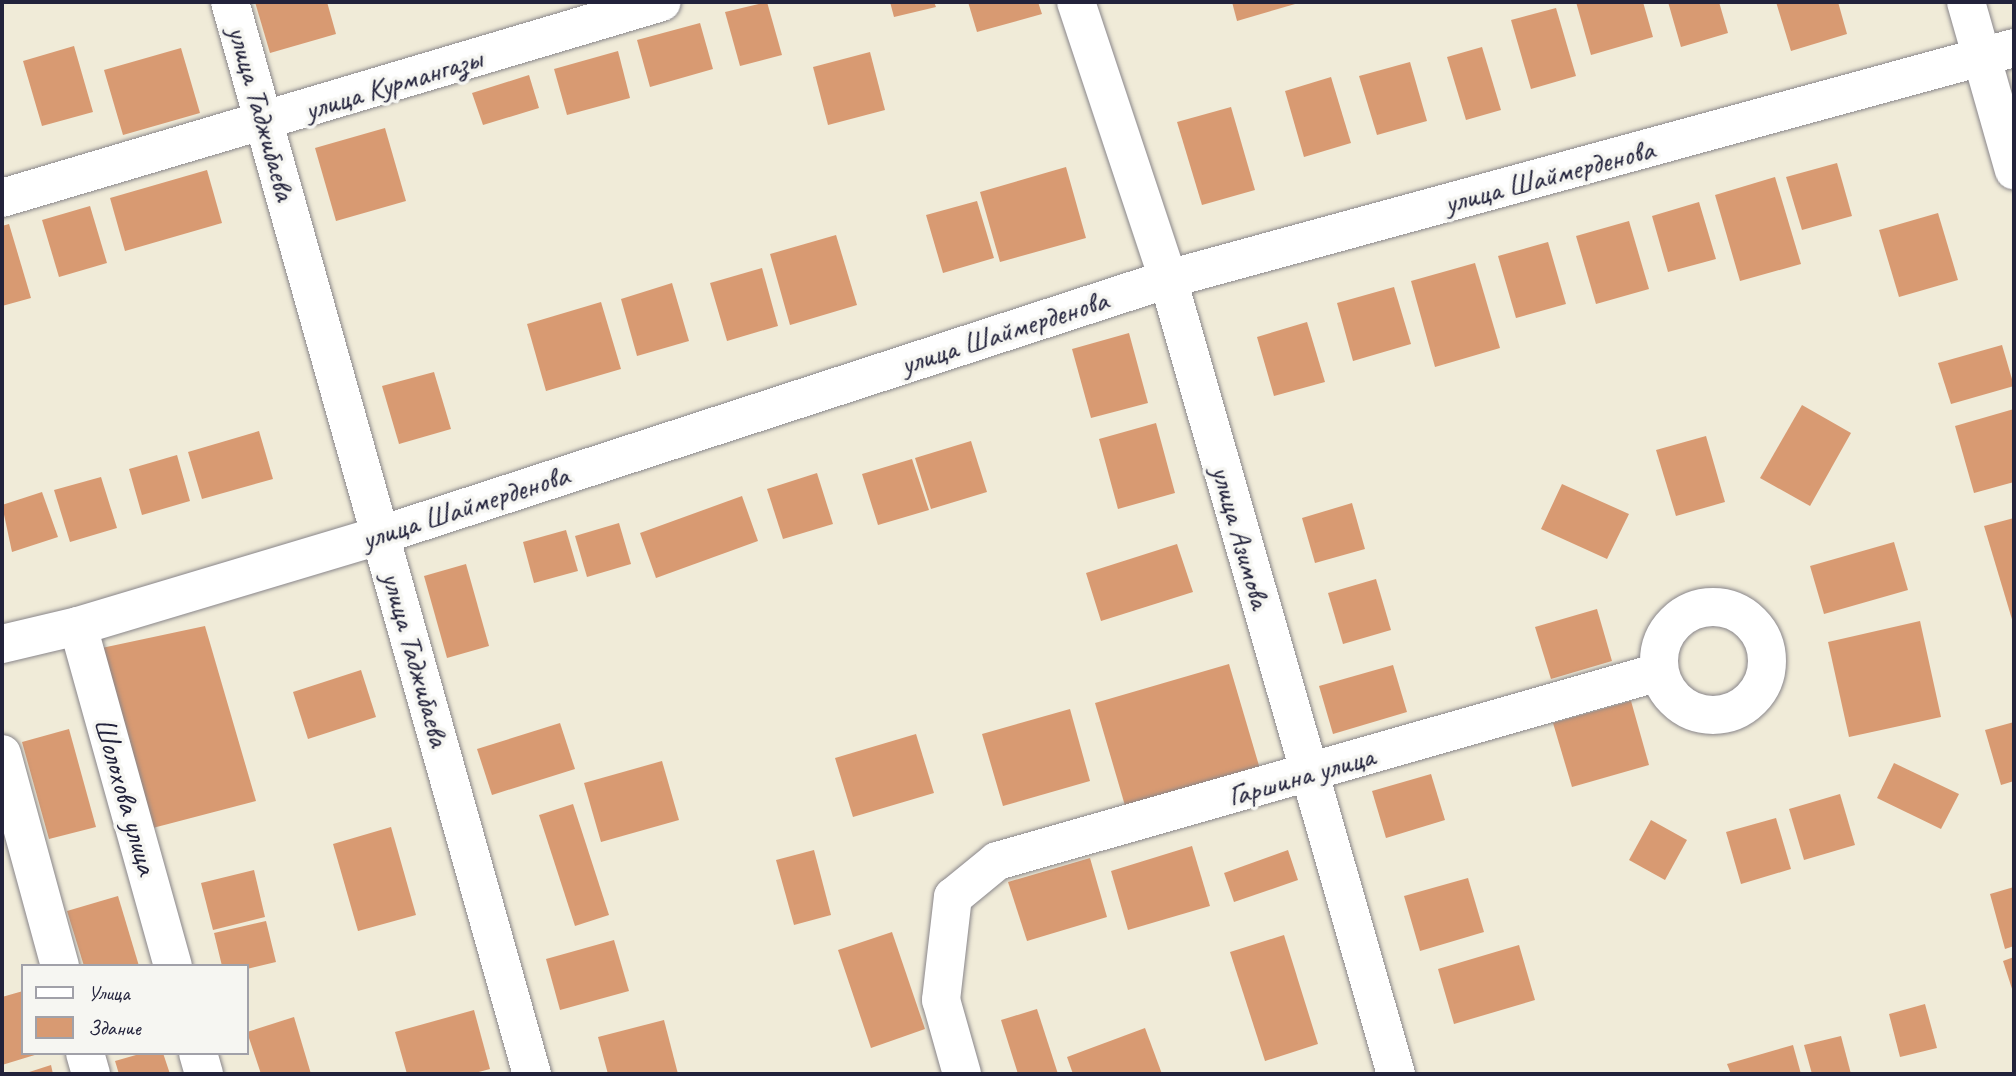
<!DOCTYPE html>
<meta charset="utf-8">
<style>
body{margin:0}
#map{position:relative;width:2016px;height:1076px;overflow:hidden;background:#f0ebd8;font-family:Caveat,sans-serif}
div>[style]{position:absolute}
.building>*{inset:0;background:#d89a72}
.roads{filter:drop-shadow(0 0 2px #89868a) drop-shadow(0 0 2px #89868a)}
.minor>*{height:38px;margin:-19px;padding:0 19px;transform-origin:19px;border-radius:19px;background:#fff}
.minor>.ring{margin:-19px;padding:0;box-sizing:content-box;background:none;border:38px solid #fff;border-radius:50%}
span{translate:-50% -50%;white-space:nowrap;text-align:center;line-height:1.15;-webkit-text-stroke:7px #f6f6f2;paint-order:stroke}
.street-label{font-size:30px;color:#22223b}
.frame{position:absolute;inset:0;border:4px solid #22223b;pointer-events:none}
.legend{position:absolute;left:21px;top:964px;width:228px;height:91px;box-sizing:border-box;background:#f6f6f2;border:2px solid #a1a1a9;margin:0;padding:9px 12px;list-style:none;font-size:21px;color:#22223b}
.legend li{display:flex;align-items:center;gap:14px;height:35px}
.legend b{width:35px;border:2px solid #a1a1a9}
</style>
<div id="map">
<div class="building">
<i style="clip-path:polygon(255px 2px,327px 2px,336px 34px,270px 53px)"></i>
<i style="clip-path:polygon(767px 2px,782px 55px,740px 66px,725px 12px)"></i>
<i style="clip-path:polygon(890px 2px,934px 2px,936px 7px,894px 17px)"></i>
<i style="clip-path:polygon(968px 2px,1038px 2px,1042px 14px,977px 32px)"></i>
<i style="clip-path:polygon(1232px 2px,1302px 2px,1237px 21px)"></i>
<i style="clip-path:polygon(1576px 2px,1643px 2px,1653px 37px,1591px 55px)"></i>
<i style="clip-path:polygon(1668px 2px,1719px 2px,1728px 33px,1681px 47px)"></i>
<i style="clip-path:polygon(1776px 2px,1838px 2px,1847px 34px,1791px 51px)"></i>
<i style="clip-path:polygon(1556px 8px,1576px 76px,1531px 89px,1511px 20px)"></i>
<i style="clip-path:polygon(700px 23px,713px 69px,650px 87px,637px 40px)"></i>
<i style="clip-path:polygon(74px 46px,93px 112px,42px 126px,23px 61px)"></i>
<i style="clip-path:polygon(1482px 47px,1501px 110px,1466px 120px,1447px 57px)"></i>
<i style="clip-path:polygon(181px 48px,200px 113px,123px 135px,104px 70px)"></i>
<i style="clip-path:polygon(618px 51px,630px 98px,567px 115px,554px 69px)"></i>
<i style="clip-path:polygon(870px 52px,885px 110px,828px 125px,813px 67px)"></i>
<i style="clip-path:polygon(1410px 62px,1427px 121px,1377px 135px,1359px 76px)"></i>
<i style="clip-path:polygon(529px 75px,539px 108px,483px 125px,472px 93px)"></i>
<i style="clip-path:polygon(1331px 77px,1351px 143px,1304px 157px,1285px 91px)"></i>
<i style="clip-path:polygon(1231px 107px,1255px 190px,1202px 205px,1177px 122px)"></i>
<i style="clip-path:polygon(385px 128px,406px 201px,336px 221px,315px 148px)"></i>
<i style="clip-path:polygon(1837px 163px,1852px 216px,1802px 230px,1786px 177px)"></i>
<i style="clip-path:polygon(1066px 167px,1086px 238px,1000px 262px,980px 192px)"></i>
<i style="clip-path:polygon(207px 170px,222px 223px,125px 251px,110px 198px)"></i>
<i style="clip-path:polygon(1775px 177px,1801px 264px,1740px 281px,1715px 195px)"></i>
<i style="clip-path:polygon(977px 201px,994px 258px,943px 273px,926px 215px)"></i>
<i style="clip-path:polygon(1699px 202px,1716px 259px,1668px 272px,1652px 216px)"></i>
<i style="clip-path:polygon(90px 206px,107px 263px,59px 277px,42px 220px)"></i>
<i style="clip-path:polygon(1938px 213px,1958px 280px,1899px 297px,1879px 230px)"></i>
<i style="clip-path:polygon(1629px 221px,1649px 289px,1596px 304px,1576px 236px)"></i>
<i style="clip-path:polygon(9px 224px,31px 298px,2px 306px,2px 226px)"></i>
<i style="clip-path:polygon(836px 235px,857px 305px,790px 325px,770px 254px)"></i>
<i style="clip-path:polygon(1548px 242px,1566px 304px,1516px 318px,1498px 256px)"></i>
<i style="clip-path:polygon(1475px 263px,1500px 348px,1435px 367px,1411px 281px)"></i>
<i style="clip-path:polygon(762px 268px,778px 326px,727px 341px,710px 283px)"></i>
<i style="clip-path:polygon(672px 283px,689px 341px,637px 356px,621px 299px)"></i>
<i style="clip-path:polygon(1394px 287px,1411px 344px,1353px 361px,1337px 303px)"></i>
<i style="clip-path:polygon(601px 302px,621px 369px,546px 391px,527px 324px)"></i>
<i style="clip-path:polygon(1307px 322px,1325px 382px,1274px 396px,1257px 337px)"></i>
<i style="clip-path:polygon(1129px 333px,1148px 403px,1091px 418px,1072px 349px)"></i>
<i style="clip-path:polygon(2002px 345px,2014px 386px,1951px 404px,1938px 363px)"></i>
<i style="clip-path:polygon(434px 372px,451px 429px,399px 444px,382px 386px)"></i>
<i style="clip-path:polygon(1802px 405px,1851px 433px,1810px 506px,1760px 478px)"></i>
<i style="clip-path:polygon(2014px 409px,2014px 482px,1974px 493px,1955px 426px)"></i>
<i style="clip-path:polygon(1156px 423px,1175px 493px,1118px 509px,1099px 439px)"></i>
<i style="clip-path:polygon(259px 431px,273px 479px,202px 499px,188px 452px)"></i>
<i style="clip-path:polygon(1706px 436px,1725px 502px,1676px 516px,1656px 450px)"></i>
<i style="clip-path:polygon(971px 441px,987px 492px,931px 509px,915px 458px)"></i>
<i style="clip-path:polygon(177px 455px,190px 501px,142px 515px,129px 469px)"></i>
<i style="clip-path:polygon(912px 459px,929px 510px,878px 525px,862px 474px)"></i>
<i style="clip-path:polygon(817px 473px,833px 524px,783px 539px,767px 489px)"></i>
<i style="clip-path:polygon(101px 477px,117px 528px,70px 542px,54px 490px)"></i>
<i style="clip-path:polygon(1562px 484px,1629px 514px,1607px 559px,1541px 529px)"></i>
<i style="clip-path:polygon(42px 492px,58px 537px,12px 552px,2px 505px)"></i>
<i style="clip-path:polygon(742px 496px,758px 541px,656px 578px,640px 533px)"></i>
<i style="clip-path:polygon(1352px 503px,1365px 549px,1315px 563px,1302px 518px)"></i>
<i style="clip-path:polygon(2014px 518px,2014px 626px,1984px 526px)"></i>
<i style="clip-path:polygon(619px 523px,631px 564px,587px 577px,575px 536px)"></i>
<i style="clip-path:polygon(566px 530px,578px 571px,534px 583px,523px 542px)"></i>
<i style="clip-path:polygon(1894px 542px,1908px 590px,1824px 614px,1810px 566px)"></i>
<i style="clip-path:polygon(1177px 544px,1193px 592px,1101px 621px,1086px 573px)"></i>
<i style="clip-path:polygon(466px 564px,489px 646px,447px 658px,424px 576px)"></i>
<i style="clip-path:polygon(1376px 579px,1391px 630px,1343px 644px,1328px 593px)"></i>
<i style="clip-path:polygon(1597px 609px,1612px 661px,1551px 679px,1535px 627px)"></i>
<i style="clip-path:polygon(1920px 621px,1941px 717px,1849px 737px,1828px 642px)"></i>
<i style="clip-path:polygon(205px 626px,256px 801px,149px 829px,97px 649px)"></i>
<i style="clip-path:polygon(1229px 664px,1260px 769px,1126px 809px,1095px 703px)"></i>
<i style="clip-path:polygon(1393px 665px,1407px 712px,1333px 734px,1319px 686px)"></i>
<i style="clip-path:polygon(361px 670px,376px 717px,308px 739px,293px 692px)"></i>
<i style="clip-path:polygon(1631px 701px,1649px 765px,1572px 787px,1553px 723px)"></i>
<i style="clip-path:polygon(1070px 709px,1090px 781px,1003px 806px,982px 734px)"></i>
<i style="clip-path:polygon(2014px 722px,2014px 781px,2001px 785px,1985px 730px)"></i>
<i style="clip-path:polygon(560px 723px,575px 769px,492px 795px,477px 749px)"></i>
<i style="clip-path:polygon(69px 729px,96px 827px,49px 839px,22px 742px)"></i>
<i style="clip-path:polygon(916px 734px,934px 793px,853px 817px,835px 758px)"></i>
<i style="clip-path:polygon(662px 761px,679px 820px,601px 842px,584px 783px)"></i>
<i style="clip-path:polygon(1894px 763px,1959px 794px,1941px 829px,1877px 798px)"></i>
<i style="clip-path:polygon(1431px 774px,1445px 820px,1386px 838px,1372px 791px)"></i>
<i style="clip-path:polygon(1840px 794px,1855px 845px,1804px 860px,1789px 809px)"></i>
<i style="clip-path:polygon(573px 804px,609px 915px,575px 926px,539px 815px)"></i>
<i style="clip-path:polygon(1776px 818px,1791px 869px,1741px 884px,1726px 832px)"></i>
<i style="clip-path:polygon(1651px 820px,1687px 840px,1665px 880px,1629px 860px)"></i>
<i style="clip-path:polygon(391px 827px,416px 915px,358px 931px,333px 844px)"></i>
<i style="clip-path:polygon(1192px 846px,1210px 906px,1128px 930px,1111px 871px)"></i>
<i style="clip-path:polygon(814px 850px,831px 915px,794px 925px,776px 860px)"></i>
<i style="clip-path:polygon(1288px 850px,1298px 880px,1234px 902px,1224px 873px)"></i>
<i style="clip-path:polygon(1090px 858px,1107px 917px,1027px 941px,1008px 882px)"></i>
<i style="clip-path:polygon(254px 870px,265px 917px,213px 930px,201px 883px)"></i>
<i style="clip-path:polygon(1468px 878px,1484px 932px,1420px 951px,1404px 896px)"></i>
<i style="clip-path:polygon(2014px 887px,2014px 946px,2005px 949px,1990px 894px)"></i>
<i style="clip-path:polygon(118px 896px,139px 966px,84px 966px,67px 911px)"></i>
<i style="clip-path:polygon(266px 921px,276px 962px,247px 969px,247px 966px,222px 966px,214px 933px)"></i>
<i style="clip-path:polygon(892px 932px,925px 1029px,871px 1048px,838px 950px)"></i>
<i style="clip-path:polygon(1284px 935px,1318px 1044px,1265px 1061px,1230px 952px)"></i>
<i style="clip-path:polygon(614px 940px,629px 991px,560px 1010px,546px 959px)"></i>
<i style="clip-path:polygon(1519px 945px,1535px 1000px,1454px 1024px,1438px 969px)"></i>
<i style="clip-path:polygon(2014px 957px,2014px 995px,2003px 961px)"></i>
<i style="clip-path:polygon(23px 991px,23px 1053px,38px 1054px,2px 1065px,2px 997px)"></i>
<i style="clip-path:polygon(1925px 1004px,1937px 1048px,1900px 1057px,1889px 1014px)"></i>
<i style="clip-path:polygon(1037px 1009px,1058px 1074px,1018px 1074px,1001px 1020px)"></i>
<i style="clip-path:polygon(474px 1010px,490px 1069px,471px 1074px,407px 1074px,395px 1032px)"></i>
<i style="clip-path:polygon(294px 1017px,311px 1074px,261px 1074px,247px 1032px)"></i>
<i style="clip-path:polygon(664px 1020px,678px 1074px,608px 1074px,598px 1037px)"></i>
<i style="clip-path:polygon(1145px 1028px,1162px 1074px,1073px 1074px,1067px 1057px)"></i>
<i style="clip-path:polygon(1841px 1036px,1851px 1074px,1812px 1074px,1804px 1045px)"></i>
<i style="clip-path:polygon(1793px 1045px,1801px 1074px,1731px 1074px,1727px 1064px)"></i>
<i style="clip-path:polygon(143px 1053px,163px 1053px,170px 1074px,119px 1074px,115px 1061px)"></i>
<i style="clip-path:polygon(51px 1065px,53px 1074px,23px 1074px)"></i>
</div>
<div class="roads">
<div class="minor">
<i style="left:230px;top:2px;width:1114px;rotate:74.27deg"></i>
<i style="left:1076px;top:2px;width:292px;rotate:71.6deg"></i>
<i style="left:1168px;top:279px;width:827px;rotate:74deg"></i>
<i style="left:1966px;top:2px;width:175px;rotate:74.1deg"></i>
<i style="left:2px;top:198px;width:688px;rotate:-16.54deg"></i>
<i class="ring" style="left:1659px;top:607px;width:70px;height:70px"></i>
<i style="left:78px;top:626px;width:353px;rotate:74.4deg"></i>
<i style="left:2px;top:644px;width:78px;rotate:-13.3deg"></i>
<i style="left:78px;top:626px;width:316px;rotate:-16.7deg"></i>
<i style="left:381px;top:535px;width:828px;rotate:-18.02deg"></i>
<i style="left:1168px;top:279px;width:877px;rotate:-15.27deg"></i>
<i style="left:2px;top:754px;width:220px;rotate:74.7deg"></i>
<i style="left:85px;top:1053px;width:22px;rotate:74deg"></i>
<i style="left:198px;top:1053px;width:22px;rotate:74deg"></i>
<i style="left:962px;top:1074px;width:77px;rotate:-105.8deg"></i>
<i style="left:941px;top:1000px;width:104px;rotate:-83.4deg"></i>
<i style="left:953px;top:897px;width:57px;rotate:-39.3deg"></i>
<i style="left:997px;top:861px;width:688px;rotate:-15.93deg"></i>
</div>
</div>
<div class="street-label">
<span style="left:393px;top:84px;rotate:-17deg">улица Курмангазы</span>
<span style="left:262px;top:113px;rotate:74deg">улица Таджибаева</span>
<span style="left:1549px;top:176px;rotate:-15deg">улица Шаймерденова</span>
<span style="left:1004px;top:332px;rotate:-18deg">улица Шаймерденова</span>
<span style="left:465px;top:507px;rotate:-18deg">улица Шаймерденова</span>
<span style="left:1241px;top:537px;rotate:74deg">улица Азимова</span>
<span style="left:416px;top:659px;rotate:74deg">улица Таджибаева</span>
<span style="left:1301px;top:776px;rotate:-16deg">Гаршина улица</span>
<span style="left:126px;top:796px;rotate:74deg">Шолохова улица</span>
</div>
<div class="frame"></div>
<ul class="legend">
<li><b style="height:9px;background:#fff"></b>Улица</li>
<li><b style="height:19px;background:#d89a72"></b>Здание</li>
</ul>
</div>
